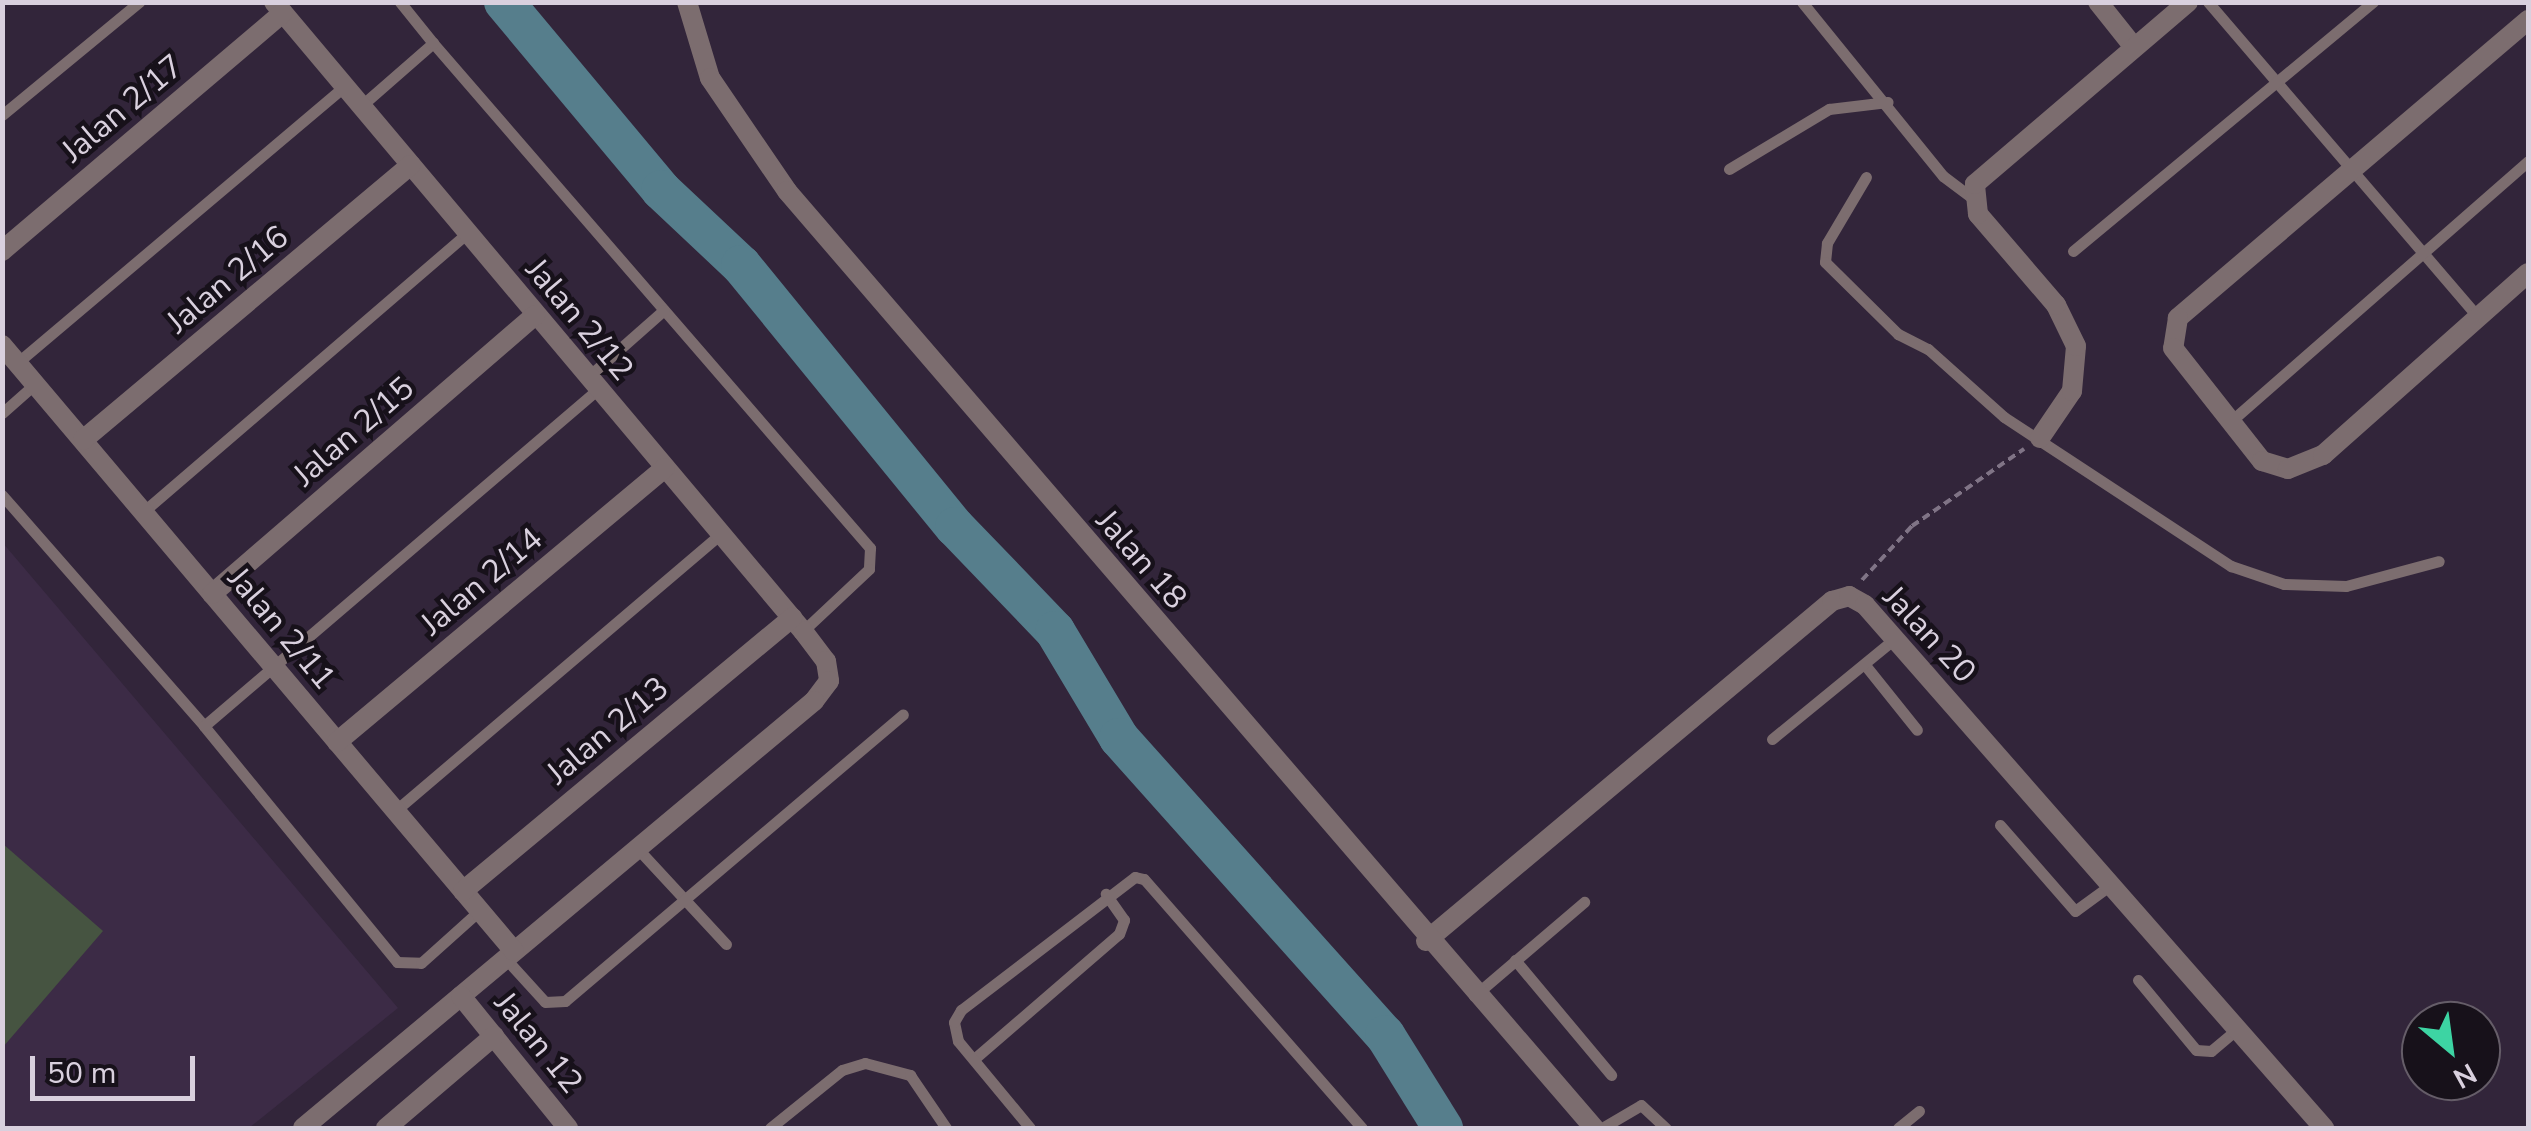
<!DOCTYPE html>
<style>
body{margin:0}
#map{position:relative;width:2531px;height:1131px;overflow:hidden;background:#32253a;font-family:"Nunito Sans",sans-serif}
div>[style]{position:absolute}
.built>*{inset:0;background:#3c2b46}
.green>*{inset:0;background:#465441}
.river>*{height:40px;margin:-20px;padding:0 20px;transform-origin:20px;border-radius:20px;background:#567e8c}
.path>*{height:4px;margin-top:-2px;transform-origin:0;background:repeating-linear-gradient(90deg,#807486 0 8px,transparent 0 13px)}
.service>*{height:11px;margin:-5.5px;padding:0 5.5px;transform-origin:5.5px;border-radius:5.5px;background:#7c6d6f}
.minor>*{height:20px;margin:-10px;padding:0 10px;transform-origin:10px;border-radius:10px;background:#7c6d6f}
.tertiary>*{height:20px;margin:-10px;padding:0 10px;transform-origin:10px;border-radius:10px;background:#7c6d6f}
span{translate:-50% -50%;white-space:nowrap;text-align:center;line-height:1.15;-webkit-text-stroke:9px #17111a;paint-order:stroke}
.street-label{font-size:32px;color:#d9d0de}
.frame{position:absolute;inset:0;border:5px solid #d9d0de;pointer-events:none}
.north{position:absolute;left:2401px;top:1001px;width:100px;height:100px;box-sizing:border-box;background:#17111a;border:2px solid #655d68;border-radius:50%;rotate:151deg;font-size:28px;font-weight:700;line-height:40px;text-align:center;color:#d9d0de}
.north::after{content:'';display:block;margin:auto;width:35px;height:45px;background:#3dd4a3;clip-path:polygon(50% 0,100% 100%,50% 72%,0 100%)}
.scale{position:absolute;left:30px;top:1056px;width:165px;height:45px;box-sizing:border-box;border:5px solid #d9d0de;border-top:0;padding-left:12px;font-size:30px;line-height:35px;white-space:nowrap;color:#d9d0de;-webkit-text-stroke:8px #17111a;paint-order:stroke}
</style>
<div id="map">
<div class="built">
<i style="clip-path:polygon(2px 542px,398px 1008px,249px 1128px,3px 1128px)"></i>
</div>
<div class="green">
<i style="clip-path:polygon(3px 844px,103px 931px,3px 1047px)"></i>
</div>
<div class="river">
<i style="left:504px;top:2px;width:245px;rotate:50.1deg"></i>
<i style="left:661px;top:190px;width:110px;rotate:43.2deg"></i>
<i style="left:741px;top:265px;width:338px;rotate:50.8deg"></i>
<i style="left:955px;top:527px;width:144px;rotate:46.1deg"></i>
<i style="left:1055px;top:631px;width:125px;rotate:59.1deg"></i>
<i style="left:1119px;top:738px;width:399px;rotate:48.2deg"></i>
<i style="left:1385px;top:1035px;width:110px;rotate:58.1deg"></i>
</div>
<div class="path">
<i style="left:1862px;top:580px;width:74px;rotate:-47.2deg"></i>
<i style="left:1912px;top:526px;width:136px;rotate:-34.5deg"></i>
</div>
<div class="service">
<i style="left:1802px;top:2px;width:224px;rotate:51deg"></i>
<i style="left:1943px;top:176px;width:36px;rotate:37deg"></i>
<i style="left:2208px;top:2px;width:415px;rotate:49.4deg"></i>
<i style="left:433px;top:43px;width:668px;rotate:49.13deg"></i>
<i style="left:870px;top:548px;width:21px;rotate:93deg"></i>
<i style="left:869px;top:569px;width:91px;rotate:136.8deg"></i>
<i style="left:361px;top:106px;width:96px;rotate:-41.2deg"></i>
<i style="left:433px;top:43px;width:53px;rotate:-128.8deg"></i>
<i style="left:2px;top:115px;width:178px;rotate:-39.5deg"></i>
<i style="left:1729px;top:169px;width:117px;rotate:-31deg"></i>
<i style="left:1829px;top:109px;width:59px;rotate:-6.8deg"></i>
<i style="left:1866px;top:177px;width:77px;rotate:120.6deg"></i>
<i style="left:1827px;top:243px;width:19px;rotate:96deg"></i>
<i style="left:1825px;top:262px;width:103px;rotate:44.6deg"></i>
<i style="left:1898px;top:334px;width:34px;rotate:27deg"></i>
<i style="left:1928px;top:349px;width:102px;rotate:41.8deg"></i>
<i style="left:2004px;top:417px;width:272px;rotate:33.3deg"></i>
<i style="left:2231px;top:566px;width:56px;rotate:18.8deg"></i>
<i style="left:2284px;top:584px;width:62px;rotate:1.8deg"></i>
<i style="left:2346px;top:586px;width:96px;rotate:-15deg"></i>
<i style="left:2073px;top:251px;width:390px;rotate:-39.7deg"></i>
<i style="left:17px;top:363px;width:428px;rotate:-40.2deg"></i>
<i style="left:588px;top:377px;width:101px;rotate:-41.4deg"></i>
<i style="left:2px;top:413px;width:44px;rotate:-41.3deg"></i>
<i style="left:2230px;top:422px;width:396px;rotate:-41.2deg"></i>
<i style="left:2px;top:495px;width:307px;rotate:48.8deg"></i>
<i style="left:204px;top:726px;width:305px;rotate:50.7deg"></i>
<i style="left:397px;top:962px;width:24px;rotate:2deg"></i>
<i style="left:421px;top:963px;width:78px;rotate:-41.9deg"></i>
<i style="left:143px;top:512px;width:428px;rotate:-40.7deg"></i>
<i style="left:1865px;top:665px;width:83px;rotate:51.3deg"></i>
<i style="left:204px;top:726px;width:518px;rotate:-40.54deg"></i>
<i style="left:1772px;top:739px;width:158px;rotate:-39.3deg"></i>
<i style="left:395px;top:811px;width:427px;rotate:-40.4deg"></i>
<i style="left:2000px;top:825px;width:114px;rotate:48.9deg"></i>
<i style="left:2075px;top:911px;width:46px;rotate:-36.1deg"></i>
<i style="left:637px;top:848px;width:131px;rotate:47.2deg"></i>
<i style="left:505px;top:958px;width:59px;rotate:47.7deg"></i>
<i style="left:545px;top:1002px;width:20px;rotate:-3deg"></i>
<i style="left:565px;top:1001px;width:443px;rotate:-40.3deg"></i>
<i style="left:1515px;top:960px;width:150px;rotate:50.1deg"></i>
<i style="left:2138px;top:980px;width:91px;rotate:50.4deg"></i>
<i style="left:2196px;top:1050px;width:15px;rotate:4deg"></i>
<i style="left:2211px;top:1051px;width:34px;rotate:-40deg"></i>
<i style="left:1474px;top:996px;width:145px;rotate:-40.5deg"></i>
<i style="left:974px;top:1059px;width:191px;rotate:-40.8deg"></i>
<i style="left:1119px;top:934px;width:15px;rotate:-70deg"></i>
<i style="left:1124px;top:920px;width:32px;rotate:-125deg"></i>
<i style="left:770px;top:1128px;width:92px;rotate:-38.9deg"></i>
<i style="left:842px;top:1070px;width:24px;rotate:-17deg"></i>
<i style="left:865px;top:1063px;width:47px;rotate:14.9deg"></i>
<i style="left:910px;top:1075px;width:64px;rotate:55.8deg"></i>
<i style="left:1030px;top:1128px;width:113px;rotate:-129.6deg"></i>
<i style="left:958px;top:1041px;width:19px;rotate:-102deg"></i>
<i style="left:954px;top:1022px;width:14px;rotate:-60deg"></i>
<i style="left:961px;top:1010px;width:219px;rotate:-37.4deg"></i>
<i style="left:1135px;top:877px;width:9px;rotate:13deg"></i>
<i style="left:1144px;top:879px;width:331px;rotate:48.8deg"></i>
<i style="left:1602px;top:1128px;width:45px;rotate:-30.5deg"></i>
<i style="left:1641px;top:1105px;width:34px;rotate:43deg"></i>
<i style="left:1898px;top:1128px;width:27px;rotate:-39deg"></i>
</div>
<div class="minor">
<i style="left:274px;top:2px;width:822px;rotate:49.94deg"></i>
<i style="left:803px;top:631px;width:38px;rotate:53deg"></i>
<i style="left:826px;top:661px;width:20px;rotate:81deg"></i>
<i style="left:829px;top:681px;width:25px;rotate:127deg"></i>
<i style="left:814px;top:701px;width:666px;rotate:140.12deg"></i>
<i style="left:2098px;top:2px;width:56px;rotate:51.5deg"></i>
<i style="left:2528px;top:20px;width:460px;rotate:139.6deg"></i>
<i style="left:2178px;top:318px;width:30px;rotate:99deg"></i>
<i style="left:2173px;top:348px;width:144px;rotate:51.8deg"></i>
<i style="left:2262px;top:461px;width:27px;rotate:17deg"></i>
<i style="left:2288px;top:469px;width:38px;rotate:-22deg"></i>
<i style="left:2323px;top:455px;width:274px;rotate:-41.6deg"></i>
<i style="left:2px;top:251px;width:368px;rotate:-40.3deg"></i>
<i style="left:2px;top:345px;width:793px;rotate:49.81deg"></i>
<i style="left:2040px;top:438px;width:57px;rotate:-55.8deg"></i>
<i style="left:2072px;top:391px;width:45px;rotate:-84.9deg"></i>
<i style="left:2076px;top:346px;width:46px;rotate:-116deg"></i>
<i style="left:2056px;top:305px;width:120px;rotate:-130.6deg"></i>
<i style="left:1978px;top:214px;width:30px;rotate:-96deg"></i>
<i style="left:1975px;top:184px;width:280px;rotate:-40.5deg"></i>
<i style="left:83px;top:440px;width:428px;rotate:-40deg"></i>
<i style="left:212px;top:594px;width:427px;rotate:-40.8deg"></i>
<i style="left:337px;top:742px;width:427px;rotate:-39.9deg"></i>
<i style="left:463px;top:891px;width:428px;rotate:-39.7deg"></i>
<i style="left:1426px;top:941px;width:530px;rotate:-39.94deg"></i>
<i style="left:1832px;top:601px;width:18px;rotate:-16deg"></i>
<i style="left:1849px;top:596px;width:18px;rotate:29deg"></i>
<i style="left:1865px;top:605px;width:696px;rotate:48.73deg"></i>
<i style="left:461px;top:996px;width:170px;rotate:51deg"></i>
<i style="left:386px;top:1128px;width:142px;rotate:-40.4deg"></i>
</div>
<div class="tertiary">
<i style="left:687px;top:2px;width:79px;rotate:73.2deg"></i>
<i style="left:710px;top:78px;width:137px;rotate:55.7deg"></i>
<i style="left:787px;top:191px;width:1237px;rotate:49.26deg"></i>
</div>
<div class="street-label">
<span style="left:123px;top:109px;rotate:-40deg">Jalan 2/17</span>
<span style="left:228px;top:280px;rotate:-40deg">Jalan 2/16</span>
<span style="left:579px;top:320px;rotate:50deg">Jalan 2/12</span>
<span style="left:354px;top:432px;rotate:-41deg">Jalan 2/15</span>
<span style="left:1141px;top:560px;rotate:49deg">Jalan 18</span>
<span style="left:482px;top:582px;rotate:-40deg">Jalan 2/14</span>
<span style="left:281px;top:629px;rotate:50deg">Jalan 2/11</span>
<span style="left:1929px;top:635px;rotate:47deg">Jalan 20</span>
<span style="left:608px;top:731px;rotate:-40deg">Jalan 2/13</span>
<span style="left:538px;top:1043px;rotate:51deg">Jalan 12</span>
</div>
<div class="frame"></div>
<div class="north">N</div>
<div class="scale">50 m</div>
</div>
